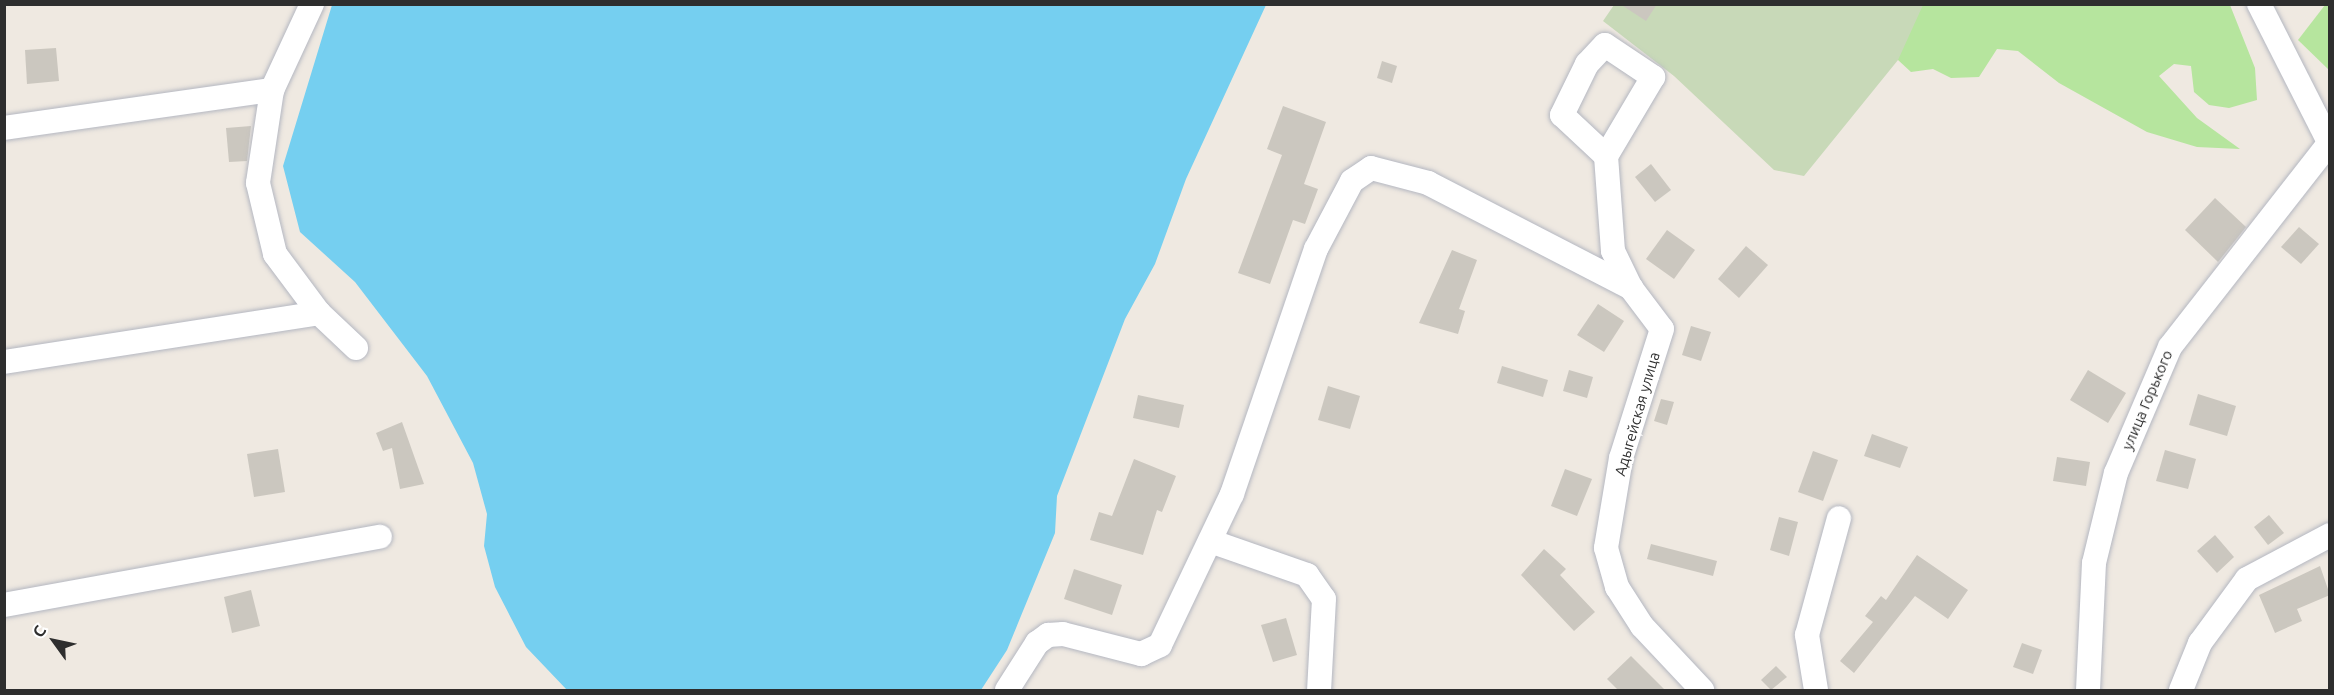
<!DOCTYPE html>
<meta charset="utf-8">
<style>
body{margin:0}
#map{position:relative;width:2334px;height:695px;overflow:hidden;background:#efe9e1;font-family:Ubuntu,sans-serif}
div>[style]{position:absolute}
.green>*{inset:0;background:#b6e59e}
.cemetery>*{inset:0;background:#c8d9b8}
.water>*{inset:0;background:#75cff0}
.building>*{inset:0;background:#cbc7bf}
.roads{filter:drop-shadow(0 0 2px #b4b7c1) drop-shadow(0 0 2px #b4b7c1)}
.minor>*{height:24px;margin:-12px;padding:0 12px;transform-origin:12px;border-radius:12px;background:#fff}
span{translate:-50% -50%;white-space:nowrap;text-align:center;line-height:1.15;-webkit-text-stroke:4.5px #fff;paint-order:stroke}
.street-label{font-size:15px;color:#2e2e2e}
.frame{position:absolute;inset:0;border:6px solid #2e2e2e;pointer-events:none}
.north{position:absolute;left:24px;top:611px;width:60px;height:60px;-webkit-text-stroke:4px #fff;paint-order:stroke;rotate:303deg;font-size:16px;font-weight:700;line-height:24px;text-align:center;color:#2e2e2e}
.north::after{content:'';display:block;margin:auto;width:21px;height:27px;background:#2e2e2e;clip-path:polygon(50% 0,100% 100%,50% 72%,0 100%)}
</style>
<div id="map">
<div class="green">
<i style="clip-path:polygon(1852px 4px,2230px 5px,2255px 68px,2257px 100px,2229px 108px,2209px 105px,2194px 92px,2191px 66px,2174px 64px,2159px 76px,2197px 118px,2240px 149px,2197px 147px,2147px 132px,2059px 83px,2018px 51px,1997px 49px,1979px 77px,1951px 78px,1933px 69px,1911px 72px,1898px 60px,1894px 39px)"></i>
<i style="clip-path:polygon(2325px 5px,2329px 5px,2329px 70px,2298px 40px)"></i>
</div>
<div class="cemetery">
<i style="clip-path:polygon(1614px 5px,1923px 5px,1898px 60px,1804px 176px,1774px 170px,1674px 76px,1603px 21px)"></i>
</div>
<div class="water">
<i style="clip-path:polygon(332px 5px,1266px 5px,1186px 179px,1155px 264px,1125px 319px,1057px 496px,1055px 533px,1007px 650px,981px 690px,567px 690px,526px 647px,495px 587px,484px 546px,487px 514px,473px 463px,427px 376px,355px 282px,300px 232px,283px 166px)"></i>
</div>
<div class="building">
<i style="clip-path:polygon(1620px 4px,1657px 4px,1646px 21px)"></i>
<i style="clip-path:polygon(56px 48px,59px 81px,27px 84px,25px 50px)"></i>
<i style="clip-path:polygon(1382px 61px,1397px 66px,1392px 83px,1377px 78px)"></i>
<i style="clip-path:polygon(1283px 106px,1326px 122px,1304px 184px,1318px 189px,1305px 224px,1293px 220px,1270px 284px,1238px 273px,1282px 155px,1267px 149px)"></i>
<i style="clip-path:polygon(251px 126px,247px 161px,229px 162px,226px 128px)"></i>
<i style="clip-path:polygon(1651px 164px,1671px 190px,1655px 202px,1635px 177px)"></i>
<i style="clip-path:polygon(2215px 198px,2246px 227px,2218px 262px,2185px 230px)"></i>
<i style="clip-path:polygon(2299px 227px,2319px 244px,2301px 264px,2281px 247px)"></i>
<i style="clip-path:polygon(1667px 230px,1695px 250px,1674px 279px,1646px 259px)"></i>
<i style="clip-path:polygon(1746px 246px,1768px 265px,1739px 298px,1718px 279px)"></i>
<i style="clip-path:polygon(1452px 250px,1477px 260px,1459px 309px,1465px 311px,1458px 334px,1419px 323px)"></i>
<i style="clip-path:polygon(1598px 304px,1624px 321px,1604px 352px,1577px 335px)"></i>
<i style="clip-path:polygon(1691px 326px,1711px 332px,1701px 361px,1682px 355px)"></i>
<i style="clip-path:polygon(1502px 366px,1548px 380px,1543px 397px,1497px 383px)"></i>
<i style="clip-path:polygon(1569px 370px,1593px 377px,1587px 398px,1563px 391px)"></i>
<i style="clip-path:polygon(2088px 370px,2126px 393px,2108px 423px,2070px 400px)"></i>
<i style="clip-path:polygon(1328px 386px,1360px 396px,1350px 429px,1318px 420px)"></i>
<i style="clip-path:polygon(2198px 394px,2236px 406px,2227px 436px,2189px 425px)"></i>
<i style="clip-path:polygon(1138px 395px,1184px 405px,1179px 428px,1133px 418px)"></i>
<i style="clip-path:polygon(1661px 399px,1674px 402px,1667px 425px,1654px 421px)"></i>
<i style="clip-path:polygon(402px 422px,424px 484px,400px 489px,392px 448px,383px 451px,376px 433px)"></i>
<i style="clip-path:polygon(1872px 434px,1908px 447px,1900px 468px,1864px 456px)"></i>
<i style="clip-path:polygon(278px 449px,285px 492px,254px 497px,247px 454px)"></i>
<i style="clip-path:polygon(2165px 450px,2196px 459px,2188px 489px,2156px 481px)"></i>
<i style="clip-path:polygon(1813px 451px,1838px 460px,1823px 501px,1798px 492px)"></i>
<i style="clip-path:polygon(2057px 457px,2090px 462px,2086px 486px,2053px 481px)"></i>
<i style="clip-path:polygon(1134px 459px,1176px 476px,1162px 512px,1157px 510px,1143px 555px,1090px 540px,1099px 512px,1112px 516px)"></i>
<i style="clip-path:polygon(1565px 469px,1592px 479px,1577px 516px,1551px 506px)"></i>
<i style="clip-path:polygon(2269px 515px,2284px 533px,2268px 545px,2254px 527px)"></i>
<i style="clip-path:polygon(1779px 517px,1798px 522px,1789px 556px,1770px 550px)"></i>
<i style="clip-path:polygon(2215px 535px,2234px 557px,2217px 573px,2197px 551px)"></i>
<i style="clip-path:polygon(1651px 544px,1717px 561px,1713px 576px,1647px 559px)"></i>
<i style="clip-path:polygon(1544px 549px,1566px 569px,1560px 575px,1595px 612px,1574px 631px,1521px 575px)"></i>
<i style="clip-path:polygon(1917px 555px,1968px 590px,1948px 619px,1915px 596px,1854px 673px,1840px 661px,1873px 622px,1865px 616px,1881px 596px,1886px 600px)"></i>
<i style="clip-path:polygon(2320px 566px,2330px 595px,2297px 609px,2302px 621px,2275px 633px,2259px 595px)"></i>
<i style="clip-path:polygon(1074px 569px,1122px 585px,1112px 615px,1064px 599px)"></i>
<i style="clip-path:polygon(251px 590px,260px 626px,232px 633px,224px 597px)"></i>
<i style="clip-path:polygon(1286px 618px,1297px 655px,1273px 662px,1261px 625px)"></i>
<i style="clip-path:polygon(2022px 643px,2042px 650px,2033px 674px,2013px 667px)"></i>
<i style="clip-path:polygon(1631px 656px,1665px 690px,1618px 690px,1607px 679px)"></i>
<i style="clip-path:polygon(1776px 666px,1787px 677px,1771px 690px,1761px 680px)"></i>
</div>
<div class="roads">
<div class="minor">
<i style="left:312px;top:4px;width:95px;rotate:114.9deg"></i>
<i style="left:272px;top:90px;width:94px;rotate:98.6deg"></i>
<i style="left:258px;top:183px;width:73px;rotate:76.5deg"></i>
<i style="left:275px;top:254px;width:74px;rotate:53.3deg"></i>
<i style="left:2259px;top:4px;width:155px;rotate:63.1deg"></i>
<i style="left:4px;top:128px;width:271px;rotate:-8.1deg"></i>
<i style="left:1606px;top:156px;width:60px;rotate:-137deg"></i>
<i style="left:1562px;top:115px;width:57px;rotate:-63.9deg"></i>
<i style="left:1587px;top:64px;width:26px;rotate:-47deg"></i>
<i style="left:1605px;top:45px;width:58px;rotate:33.7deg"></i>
<i style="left:1653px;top:77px;width:92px;rotate:120.7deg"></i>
<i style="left:1606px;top:156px;width:95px;rotate:85.8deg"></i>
<i style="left:1613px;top:251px;width:41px;rotate:64.1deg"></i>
<i style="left:1631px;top:288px;width:51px;rotate:52.9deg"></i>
<i style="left:1662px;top:329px;width:135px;rotate:107.6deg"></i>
<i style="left:1621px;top:458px;width:91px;rotate:99.5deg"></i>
<i style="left:1606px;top:548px;width:41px;rotate:74.2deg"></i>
<i style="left:1617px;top:587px;width:46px;rotate:57.3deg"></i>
<i style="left:1642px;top:626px;width:88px;rotate:46.8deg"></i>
<i style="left:4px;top:362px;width:319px;rotate:-8.8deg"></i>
<i style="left:319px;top:313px;width:51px;rotate:43.4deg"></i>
<i style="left:1210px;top:541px;width:103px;rotate:19.3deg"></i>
<i style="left:1307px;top:575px;width:29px;rotate:55deg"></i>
<i style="left:1324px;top:599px;width:91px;rotate:93.1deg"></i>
<i style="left:4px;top:605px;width:382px;rotate:-10.3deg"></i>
<i style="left:1007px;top:690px;width:56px;rotate:-57.4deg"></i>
<i style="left:1037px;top:643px;width:14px;rotate:-36deg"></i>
<i style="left:1048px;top:635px;width:15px;rotate:-4deg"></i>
<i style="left:1063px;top:634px;width:81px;rotate:14.4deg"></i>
<i style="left:1141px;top:654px;width:21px;rotate:-25deg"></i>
<i style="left:1160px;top:645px;width:167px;rotate:-64.5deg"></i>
<i style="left:1232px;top:494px;width:259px;rotate:-71.1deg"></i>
<i style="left:1316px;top:249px;width:77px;rotate:-62.1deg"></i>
<i style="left:1352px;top:181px;width:23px;rotate:-34deg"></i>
<i style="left:1371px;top:168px;width:59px;rotate:14.7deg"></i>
<i style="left:1428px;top:183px;width:229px;rotate:27.3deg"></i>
<i style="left:1816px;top:690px;width:56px;rotate:-99.3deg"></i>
<i style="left:1807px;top:635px;width:121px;rotate:-74.7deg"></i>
<i style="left:2088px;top:690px;width:127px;rotate:-87.3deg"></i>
<i style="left:2094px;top:563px;width:93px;rotate:-76.3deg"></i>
<i style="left:2116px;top:473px;width:137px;rotate:-66.8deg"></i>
<i style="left:2170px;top:347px;width:260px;rotate:-52deg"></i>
<i style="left:2181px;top:690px;width:51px;rotate:-68deg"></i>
<i style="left:2200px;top:643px;width:79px;rotate:-53.7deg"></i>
<i style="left:2247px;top:579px;width:94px;rotate:-27.9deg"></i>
</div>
</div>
<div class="street-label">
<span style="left:2147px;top:400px;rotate:-67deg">улица Горького</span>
<span style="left:1637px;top:414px;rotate:-74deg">Адыгейская улица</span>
</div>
<div class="frame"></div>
<div class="north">С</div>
</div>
